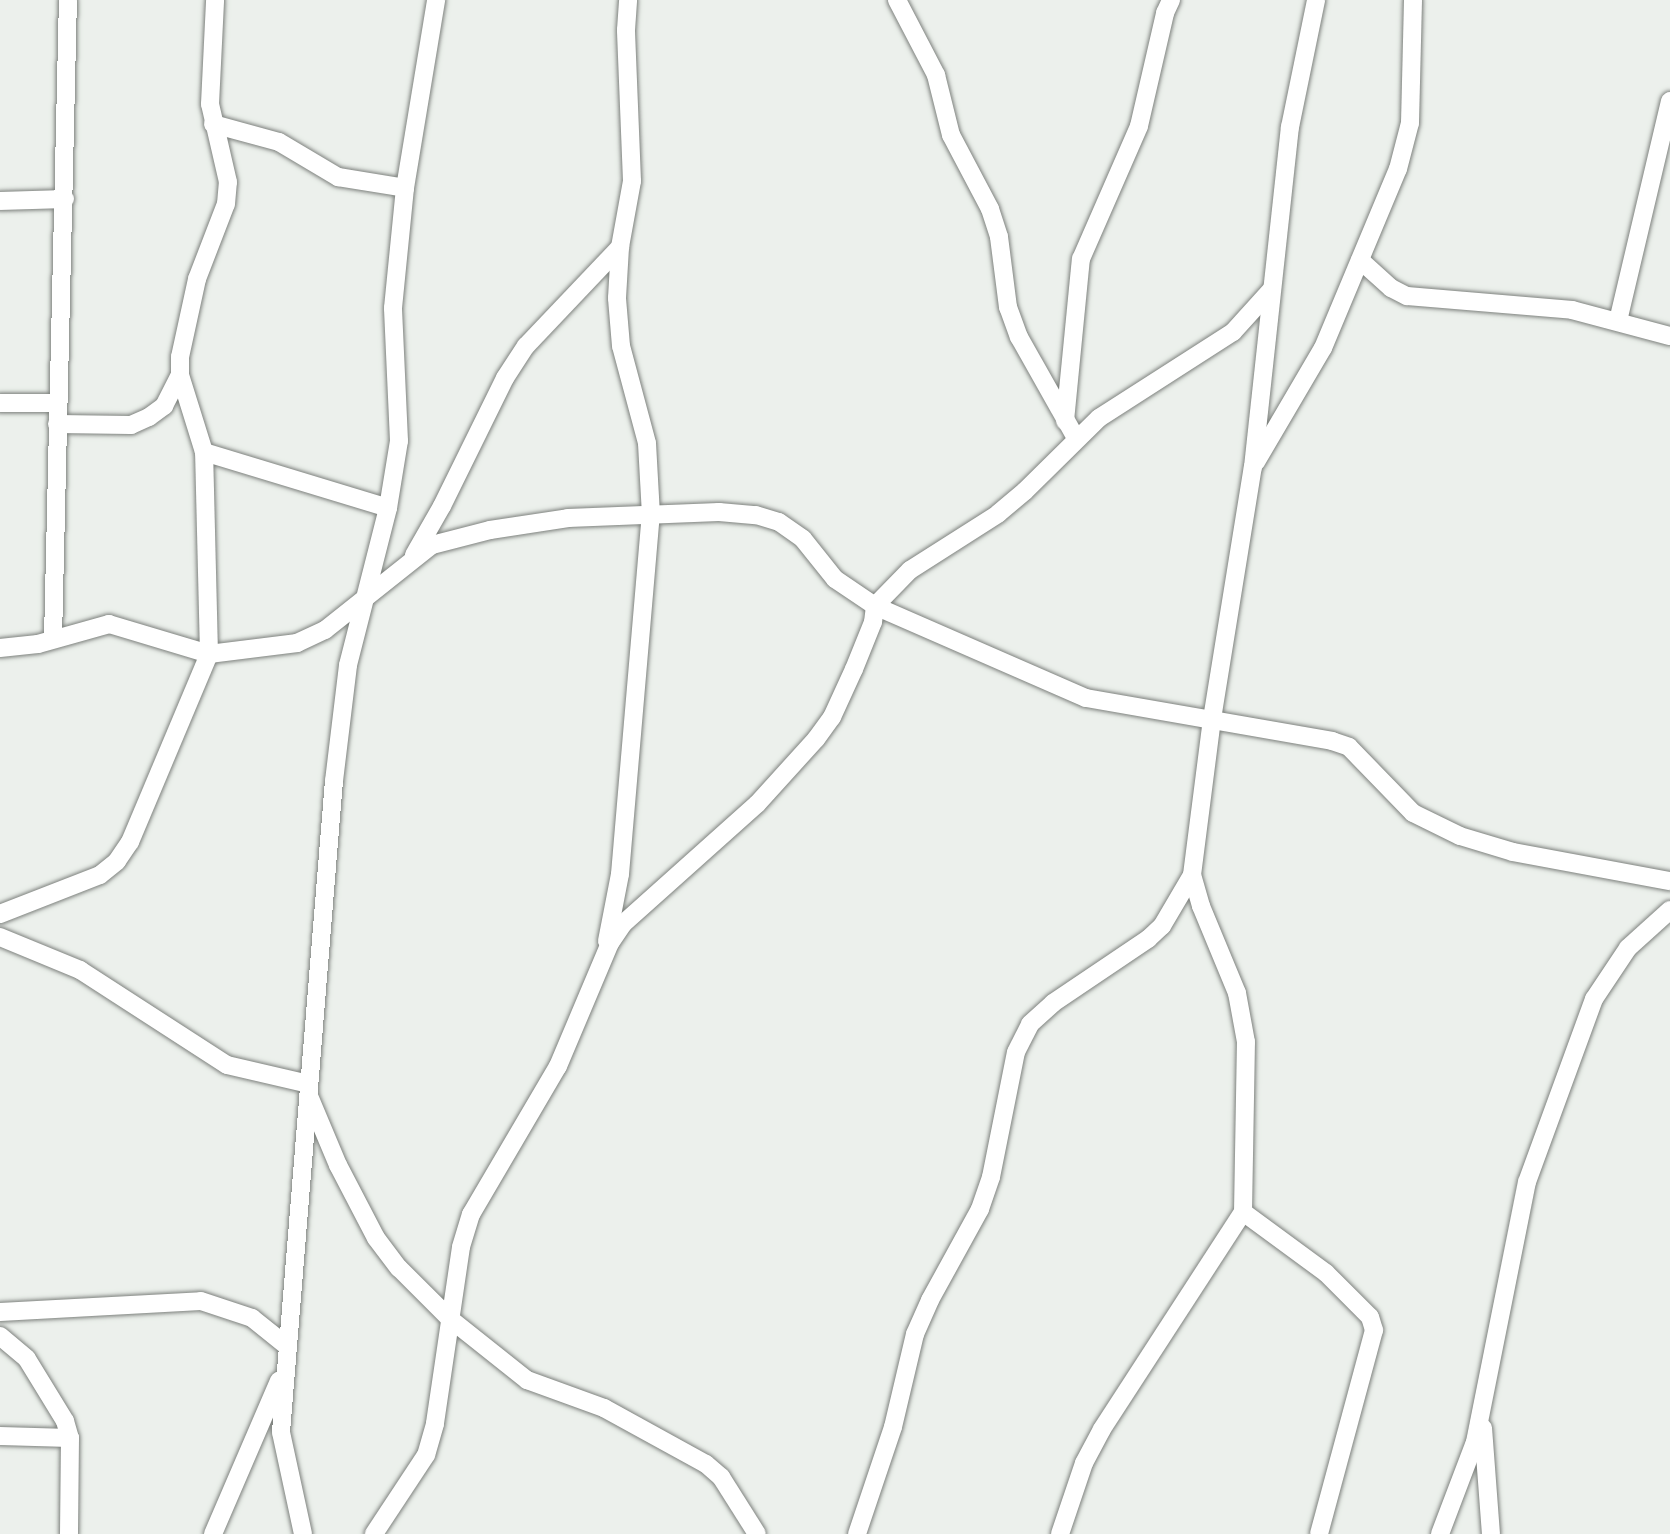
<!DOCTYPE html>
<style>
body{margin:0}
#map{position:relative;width:1670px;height:1534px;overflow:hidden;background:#ecf0ec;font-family:Quicksand,sans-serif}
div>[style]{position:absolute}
.roads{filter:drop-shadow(0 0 2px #7d817d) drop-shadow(0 0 2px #7d817d)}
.street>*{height:18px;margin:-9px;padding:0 9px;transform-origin:9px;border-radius:9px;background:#fff}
span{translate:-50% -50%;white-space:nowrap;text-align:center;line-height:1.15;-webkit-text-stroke:6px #fff;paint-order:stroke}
</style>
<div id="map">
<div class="roads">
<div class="street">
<i style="left:897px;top:0;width:85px;rotate:62.5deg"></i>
<i style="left:936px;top:75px;width:62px;rotate:76deg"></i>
<i style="left:951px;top:135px;width:84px;rotate:62.2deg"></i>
<i style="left:990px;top:209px;width:29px;rotate:72deg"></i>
<i style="left:999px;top:237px;width:71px;rotate:82.7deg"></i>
<i style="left:1008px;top:307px;width:32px;rotate:70deg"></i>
<i style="left:1019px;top:337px;width:116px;rotate:60.6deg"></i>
<i style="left:213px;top:124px;width:68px;rotate:15.3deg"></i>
<i style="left:279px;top:142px;width:69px;rotate:30.7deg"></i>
<i style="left:338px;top:177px;width:68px;rotate:9.3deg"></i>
<i style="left:0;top:201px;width:65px;rotate:-1.8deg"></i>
<i style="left:1360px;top:260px;width:42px;rotate:42.1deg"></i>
<i style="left:1391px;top:288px;width:18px;rotate:27deg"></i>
<i style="left:1407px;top:296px;width:166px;rotate:4.8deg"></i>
<i style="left:1572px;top:310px;width:101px;rotate:14.9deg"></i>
<i style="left:1271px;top:290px;width:57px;rotate:132.1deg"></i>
<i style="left:1233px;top:332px;width:159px;rotate:147.3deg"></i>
<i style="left:1099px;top:418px;width:104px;rotate:135.4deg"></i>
<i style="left:1025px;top:491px;width:35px;rotate:140deg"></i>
<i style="left:998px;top:514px;width:104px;rotate:147.5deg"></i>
<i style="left:910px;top:570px;width:50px;rotate:134.2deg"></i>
<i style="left:875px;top:606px;width:230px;rotate:23.6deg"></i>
<i style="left:1086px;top:698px;width:250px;rotate:9.9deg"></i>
<i style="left:1332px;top:741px;width:18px;rotate:19deg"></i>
<i style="left:1349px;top:747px;width:92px;rotate:45.9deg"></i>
<i style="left:1413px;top:813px;width:52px;rotate:26.1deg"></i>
<i style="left:1460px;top:836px;width:55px;rotate:16.8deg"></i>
<i style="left:1513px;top:852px;width:160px;rotate:10.5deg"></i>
<i style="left:1618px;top:321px;width:226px;rotate:-76.7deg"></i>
<i style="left:0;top:403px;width:57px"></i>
<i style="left:1065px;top:421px;width:163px;rotate:-84.4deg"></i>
<i style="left:1081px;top:259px;width:145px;rotate:-66.4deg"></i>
<i style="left:1139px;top:126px;width:116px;rotate:-77deg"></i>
<i style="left:1165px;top:13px;width:14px;rotate:-65deg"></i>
<i style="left:57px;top:424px;width:74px;rotate:0.8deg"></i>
<i style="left:131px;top:425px;width:20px;rotate:-24deg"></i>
<i style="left:149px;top:417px;width:19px;rotate:-36deg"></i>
<i style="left:164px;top:406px;width:35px;rotate:-63deg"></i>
<i style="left:204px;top:452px;width:81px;rotate:-107.3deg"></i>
<i style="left:180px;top:375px;width:18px;rotate:-90deg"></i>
<i style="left:180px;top:357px;width:80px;rotate:-77.7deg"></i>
<i style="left:197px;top:279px;width:80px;rotate:-68.9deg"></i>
<i style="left:226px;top:204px;width:22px;rotate:-85deg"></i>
<i style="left:228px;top:182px;width:80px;rotate:-103deg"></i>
<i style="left:210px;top:104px;width:104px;rotate:-87.2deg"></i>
<i style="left:1256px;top:462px;width:132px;rotate:-59.6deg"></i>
<i style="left:1323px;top:348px;width:194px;rotate:-67.3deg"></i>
<i style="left:1398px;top:169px;width:48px;rotate:-75.4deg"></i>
<i style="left:1410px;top:123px;width:123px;rotate:-88.6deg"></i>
<i style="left:414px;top:555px;width:56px;rotate:-60.3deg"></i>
<i style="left:442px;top:506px;width:143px;rotate:-63.8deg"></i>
<i style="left:505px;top:378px;width:38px;rotate:-57deg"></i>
<i style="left:526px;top:346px;width:137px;rotate:-46.5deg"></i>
<i style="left:53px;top:639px;width:639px;rotate:-88.66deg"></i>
<i style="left:0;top:648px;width:38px;rotate:-6deg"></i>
<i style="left:38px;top:644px;width:74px;rotate:-15.7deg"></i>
<i style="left:109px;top:624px;width:104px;rotate:16.7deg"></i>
<i style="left:209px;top:654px;width:89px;rotate:-7.1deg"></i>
<i style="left:297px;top:643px;width:31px;rotate:-25deg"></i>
<i style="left:325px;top:630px;width:137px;rotate:-38.5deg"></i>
<i style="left:432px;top:545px;width:60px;rotate:-14.5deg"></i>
<i style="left:490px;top:530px;width:79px;rotate:-8.7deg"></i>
<i style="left:568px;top:518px;width:151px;rotate:-2.3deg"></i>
<i style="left:719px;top:512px;width:37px;rotate:5deg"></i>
<i style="left:756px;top:515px;width:24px;rotate:17deg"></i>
<i style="left:779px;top:522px;width:29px;rotate:35deg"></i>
<i style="left:803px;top:539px;width:51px;rotate:51.3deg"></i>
<i style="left:835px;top:579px;width:48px;rotate:34deg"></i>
<i style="left:875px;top:606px;width:16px;rotate:97deg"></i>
<i style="left:873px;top:622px;width:51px;rotate:112deg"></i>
<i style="left:854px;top:669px;width:53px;rotate:114.6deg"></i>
<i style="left:832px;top:717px;width:27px;rotate:126deg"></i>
<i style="left:816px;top:739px;width:88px;rotate:132.2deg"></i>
<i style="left:757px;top:804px;width:180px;rotate:138.2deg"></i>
<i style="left:623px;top:924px;width:23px;rotate:124deg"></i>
<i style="left:610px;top:943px;width:134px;rotate:112.9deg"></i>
<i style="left:558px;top:1066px;width:172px;rotate:120.4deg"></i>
<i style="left:471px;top:1214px;width:34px;rotate:107deg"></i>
<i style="left:461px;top:1247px;width:179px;rotate:98.4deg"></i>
<i style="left:435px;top:1424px;width:32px;rotate:106deg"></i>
<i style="left:426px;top:1455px;width:95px;rotate:123.4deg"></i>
<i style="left:0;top:914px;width:107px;rotate:-21.3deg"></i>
<i style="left:100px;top:875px;width:22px;rotate:-39deg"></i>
<i style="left:117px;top:861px;width:23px;rotate:-56deg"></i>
<i style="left:130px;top:842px;width:204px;rotate:-67.2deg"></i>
<i style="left:209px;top:654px;width:202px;rotate:-91.4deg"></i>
<i style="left:204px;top:452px;width:192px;rotate:16.9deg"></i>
<i style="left:0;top:937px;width:87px;rotate:22.4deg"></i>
<i style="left:80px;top:970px;width:175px;rotate:32.9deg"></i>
<i style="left:227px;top:1065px;width:84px;rotate:13deg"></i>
<i style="left:607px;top:941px;width:68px;rotate:-79deg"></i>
<i style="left:620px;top:874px;width:360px;rotate:-85.1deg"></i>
<i style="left:651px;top:515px;width:72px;rotate:-93.2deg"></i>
<i style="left:647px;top:443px;width:100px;rotate:-105deg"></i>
<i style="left:621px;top:346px;width:48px;rotate:-94.8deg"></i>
<i style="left:617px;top:298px;width:51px;rotate:-86.6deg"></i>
<i style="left:620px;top:247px;width:67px;rotate:-79.7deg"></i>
<i style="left:632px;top:181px;width:151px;rotate:-92.3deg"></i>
<i style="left:626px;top:30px;width:30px;rotate:-86deg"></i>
<i style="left:309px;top:1096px;width:75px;rotate:67.2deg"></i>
<i style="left:338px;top:1165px;width:82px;rotate:62.5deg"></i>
<i style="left:376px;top:1238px;width:38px;rotate:53deg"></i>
<i style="left:399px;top:1268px;width:71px;rotate:45deg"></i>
<i style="left:449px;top:1318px;width:100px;rotate:38.5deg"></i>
<i style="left:527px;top:1380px;width:82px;rotate:20deg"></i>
<i style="left:604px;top:1408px;width:116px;rotate:28.8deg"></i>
<i style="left:706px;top:1464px;width:20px;rotate:41deg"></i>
<i style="left:721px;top:1477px;width:67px;rotate:57.7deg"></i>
<i style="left:1243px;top:1212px;width:103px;rotate:36.3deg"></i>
<i style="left:1326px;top:1273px;width:62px;rotate:45deg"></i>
<i style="left:1370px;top:1317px;width:14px;rotate:73deg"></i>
<i style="left:1374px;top:1330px;width:211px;rotate:105.1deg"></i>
<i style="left:0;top:1312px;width:201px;rotate:-3.1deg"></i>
<i style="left:201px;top:1301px;width:54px;rotate:18.4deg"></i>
<i style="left:252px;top:1318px;width:45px;rotate:38.7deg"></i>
<i style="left:0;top:1336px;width:35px;rotate:40deg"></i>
<i style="left:27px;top:1359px;width:73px;rotate:58.5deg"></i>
<i style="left:65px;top:1421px;width:18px;rotate:74deg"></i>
<i style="left:70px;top:1438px;width:96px;rotate:90.6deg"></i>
<i style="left:1483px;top:1428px;width:106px;rotate:85.7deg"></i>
<i style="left:0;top:1436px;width:70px;rotate:1.6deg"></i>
<i style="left:213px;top:1534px;width:167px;rotate:-66.7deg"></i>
<i style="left:303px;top:1534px;width:104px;rotate:-102.2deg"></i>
<i style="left:281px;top:1432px;width:653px;rotate:-85.35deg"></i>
<i style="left:334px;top:781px;width:117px;rotate:-83.1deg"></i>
<i style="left:348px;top:665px;width:162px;rotate:-75.7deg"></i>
<i style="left:388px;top:508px;width:68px;rotate:-80.7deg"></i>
<i style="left:399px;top:441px;width:133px;rotate:-92.6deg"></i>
<i style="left:393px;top:308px;width:121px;rotate:-84.3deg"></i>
<i style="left:405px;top:188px;width:191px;rotate:-80.6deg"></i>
<i style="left:857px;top:1534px;width:113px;rotate:-71.4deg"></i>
<i style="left:893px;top:1427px;width:96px;rotate:-76.7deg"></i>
<i style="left:915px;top:1334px;width:37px;rotate:-66deg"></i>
<i style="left:930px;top:1300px;width:104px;rotate:-61.2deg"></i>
<i style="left:980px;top:1209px;width:34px;rotate:-71deg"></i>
<i style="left:991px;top:1177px;width:127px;rotate:-78.7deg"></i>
<i style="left:1016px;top:1052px;width:31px;rotate:-63deg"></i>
<i style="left:1030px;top:1024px;width:31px;rotate:-42deg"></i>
<i style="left:1053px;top:1003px;width:115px;rotate:-34deg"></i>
<i style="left:1148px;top:939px;width:19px;rotate:-43deg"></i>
<i style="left:1162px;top:926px;width:59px;rotate:-59.5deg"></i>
<i style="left:1060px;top:1534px;width:75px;rotate:-71.3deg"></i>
<i style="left:1084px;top:1463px;width:38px;rotate:-62deg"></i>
<i style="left:1102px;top:1429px;width:259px;rotate:-57deg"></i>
<i style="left:1243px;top:1212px;width:170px;rotate:-89deg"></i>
<i style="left:1246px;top:1042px;width:50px;rotate:-100.4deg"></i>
<i style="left:1237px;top:993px;width:94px;rotate:-112.5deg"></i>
<i style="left:1201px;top:906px;width:32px;rotate:-106deg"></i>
<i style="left:1192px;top:875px;width:157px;rotate:-82.7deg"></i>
<i style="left:1212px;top:719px;width:255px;rotate:-80.8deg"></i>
<i style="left:1253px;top:467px;width:342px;rotate:-83.8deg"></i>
<i style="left:1290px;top:127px;width:130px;rotate:-78.4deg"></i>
<i style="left:1440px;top:1534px;width:98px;rotate:-69.2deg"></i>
<i style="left:1475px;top:1442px;width:265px;rotate:-78.7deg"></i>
<i style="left:1527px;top:1182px;width:195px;rotate:-69.9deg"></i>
<i style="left:1594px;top:999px;width:61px;rotate:-56.3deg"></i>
<i style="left:1628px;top:948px;width:57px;rotate:-42.1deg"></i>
</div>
</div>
</div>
